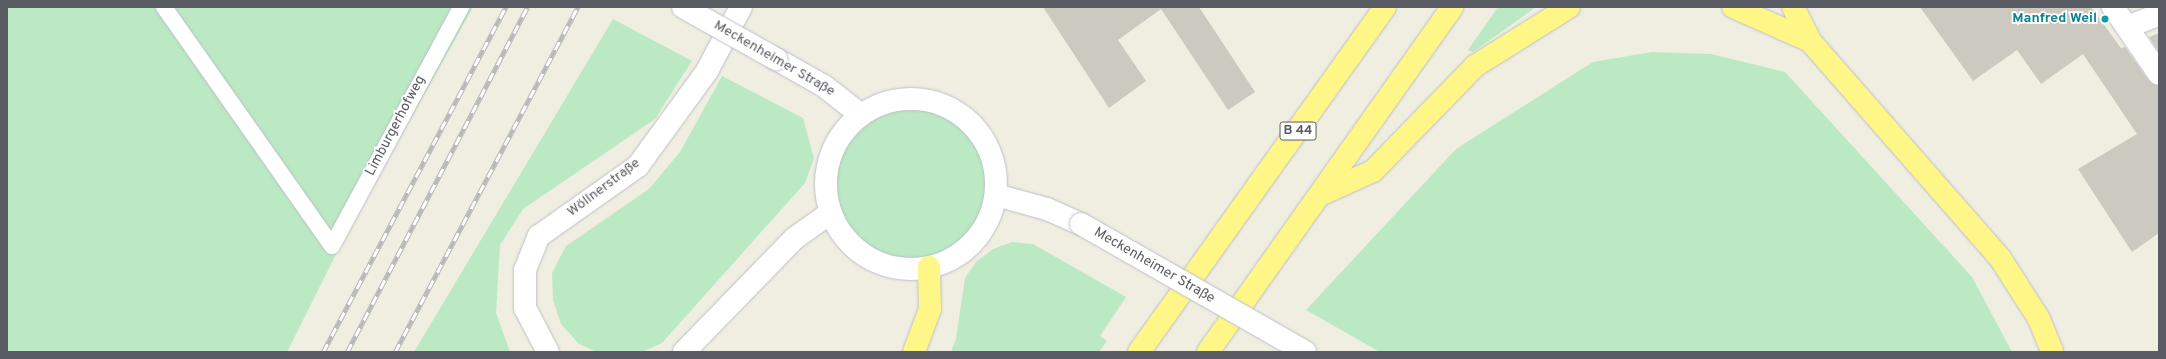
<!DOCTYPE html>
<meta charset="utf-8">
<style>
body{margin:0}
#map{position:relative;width:2166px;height:359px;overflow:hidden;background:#efeee1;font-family:Overpass,sans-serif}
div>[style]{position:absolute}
.green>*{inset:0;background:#bae9c3}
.round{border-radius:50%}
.building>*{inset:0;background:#cccac0}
.roads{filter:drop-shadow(0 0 1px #bebfc6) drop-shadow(0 0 1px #bebfc6)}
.lane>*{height:16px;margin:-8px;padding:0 8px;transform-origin:8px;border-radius:8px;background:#fff}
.street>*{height:22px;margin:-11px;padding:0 11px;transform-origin:11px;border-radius:11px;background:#fff}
.secondary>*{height:22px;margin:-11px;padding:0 11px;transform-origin:11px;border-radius:11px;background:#fff}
.secondary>.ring{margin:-11px;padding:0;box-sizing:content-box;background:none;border:22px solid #fff;border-radius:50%}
.highway>*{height:22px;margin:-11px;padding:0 11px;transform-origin:11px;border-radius:11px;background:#fff688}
.rail>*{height:4.5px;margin-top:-2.25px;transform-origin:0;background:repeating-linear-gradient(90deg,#fff 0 9px,#b7b8b8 0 18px);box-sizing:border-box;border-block:1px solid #b7b8b8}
.bridges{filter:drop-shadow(0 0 1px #bec0c9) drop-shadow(0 0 1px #bec0c9)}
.secondary-bridge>*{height:22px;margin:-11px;padding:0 11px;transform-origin:11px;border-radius:11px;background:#fff}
.dots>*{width:11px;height:11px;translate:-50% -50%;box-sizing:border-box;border:2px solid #fff;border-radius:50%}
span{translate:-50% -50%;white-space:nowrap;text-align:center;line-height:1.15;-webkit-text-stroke:3.5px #fff;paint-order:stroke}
.shield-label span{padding:1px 3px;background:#fff;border:1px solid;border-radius:3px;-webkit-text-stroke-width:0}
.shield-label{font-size:13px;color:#5a5c64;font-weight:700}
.culture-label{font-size:14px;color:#0d838f;font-weight:700}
.right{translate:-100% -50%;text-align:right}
.street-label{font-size:14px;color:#5a5c64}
.frame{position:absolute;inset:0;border:8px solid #5a5c64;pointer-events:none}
</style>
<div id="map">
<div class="green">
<i style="clip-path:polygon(7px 7px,473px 7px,339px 248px,287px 352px,7px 352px)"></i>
<i style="clip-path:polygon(1498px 7px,1536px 7px,1473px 52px,1468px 50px)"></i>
<i style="clip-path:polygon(613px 19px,692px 61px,655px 119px,523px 209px,500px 245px,496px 313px,510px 352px,414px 352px)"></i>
<i style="clip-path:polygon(1652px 52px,1711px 54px,1785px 72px,1972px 277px,2012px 352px,1380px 352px,1306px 310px,1456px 149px,1593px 62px)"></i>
<i style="clip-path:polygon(722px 76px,803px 118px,814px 158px,805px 183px,662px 343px,642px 352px,597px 352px,579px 344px,561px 324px,553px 300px,552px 273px,566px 246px,649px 189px,680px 152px)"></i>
<i class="round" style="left:826px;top:99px;width:170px;height:170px"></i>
<i style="clip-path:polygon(1012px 242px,1033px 244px,1126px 297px,1100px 336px,1107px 341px,1099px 352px,951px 352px,956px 339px,965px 278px,976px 262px,993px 249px)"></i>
</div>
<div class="building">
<i style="clip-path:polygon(1043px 7px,1199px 7px,1255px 92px,1228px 110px,1161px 9px,1118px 40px,1146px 81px,1109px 108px)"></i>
<i style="clip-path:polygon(1920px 7px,2091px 7px,2121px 48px,2125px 47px,2149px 81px,2159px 86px,2159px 233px,2132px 252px,2078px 169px,2137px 134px,2083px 54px,2041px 84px,2017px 50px,1973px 81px)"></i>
<i style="clip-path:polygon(2159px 33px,2159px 52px,2149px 37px)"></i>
</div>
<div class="roads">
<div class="lane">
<i style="left:164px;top:7px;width:292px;rotate:54.9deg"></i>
<i style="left:332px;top:246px;width:272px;rotate:-61.6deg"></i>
</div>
<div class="street">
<i style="left:2113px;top:7px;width:81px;rotate:55.5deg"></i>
<i style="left:2127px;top:27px;width:34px;rotate:-21deg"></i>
<i style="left:548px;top:352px;width:50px;rotate:-117.6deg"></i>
<i style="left:525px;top:308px;width:38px;rotate:-90deg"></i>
<i style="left:525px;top:270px;width:37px;rotate:-68deg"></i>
<i style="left:539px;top:236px;width:121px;rotate:-35.3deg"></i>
<i style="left:638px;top:166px;width:117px;rotate:-54deg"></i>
<i style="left:707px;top:71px;width:72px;rotate:-62deg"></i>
<i style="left:684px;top:352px;width:159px;rotate:-45.8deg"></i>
<i style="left:795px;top:238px;width:43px;rotate:-35.5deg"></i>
</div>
<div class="secondary">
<i style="left:776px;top:59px;width:55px;rotate:29.4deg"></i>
<i style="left:824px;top:86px;width:47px;rotate:38.1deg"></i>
<i class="ring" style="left:826px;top:99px;width:148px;height:148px"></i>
<i style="left:996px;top:195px;width:53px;rotate:15.4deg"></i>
<i style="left:1047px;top:209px;width:37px;rotate:24deg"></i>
</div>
<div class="highway">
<i style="left:1733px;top:7px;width:84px;rotate:23.8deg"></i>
<i style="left:1793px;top:7px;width:38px;rotate:63deg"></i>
<i style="left:1810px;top:41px;width:288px;rotate:48.8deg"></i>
<i style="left:2000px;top:258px;width:72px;rotate:57.4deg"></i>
<i style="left:2039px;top:319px;width:35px;rotate:68deg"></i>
<i style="left:1320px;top:195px;width:58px;rotate:-24.4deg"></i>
<i style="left:1373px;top:171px;width:146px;rotate:-45.8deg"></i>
<i style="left:1475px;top:66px;width:111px;rotate:-32.1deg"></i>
<i style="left:914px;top:352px;width:46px;rotate:-69.6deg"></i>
<i style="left:930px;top:309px;width:42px;rotate:-91.4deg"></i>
<i style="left:1139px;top:352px;width:424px;rotate:-54.5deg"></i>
<i style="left:1208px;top:352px;width:423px;rotate:-54.7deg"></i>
</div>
</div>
<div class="rail">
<i style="left:323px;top:352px;width:391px;rotate:-62.1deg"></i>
<i style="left:347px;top:352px;width:389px;rotate:-62.4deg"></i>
<i style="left:395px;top:352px;width:391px;rotate:-62.1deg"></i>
</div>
<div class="bridges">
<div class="secondary-bridge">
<i style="left:683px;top:7px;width:107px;rotate:29.2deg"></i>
<i style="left:1081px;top:224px;width:258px;rotate:29.7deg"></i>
</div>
</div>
<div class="dots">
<i style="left:2105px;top:19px;background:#0f9aa8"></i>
</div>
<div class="shield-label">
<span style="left:1298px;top:131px">B 44</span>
</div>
<div class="culture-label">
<span class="right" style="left:2097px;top:19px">Manfred Weil</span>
</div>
<div class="street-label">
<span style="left:774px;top:59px;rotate:30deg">Meckenheimer Straße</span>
<span style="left:396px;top:126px;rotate:-62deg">Limburgerhofweg</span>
<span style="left:604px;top:188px;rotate:-37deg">Wöllnerstraße</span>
<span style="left:1154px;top:266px;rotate:30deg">Meckenheimer Straße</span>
</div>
<div class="frame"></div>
</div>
